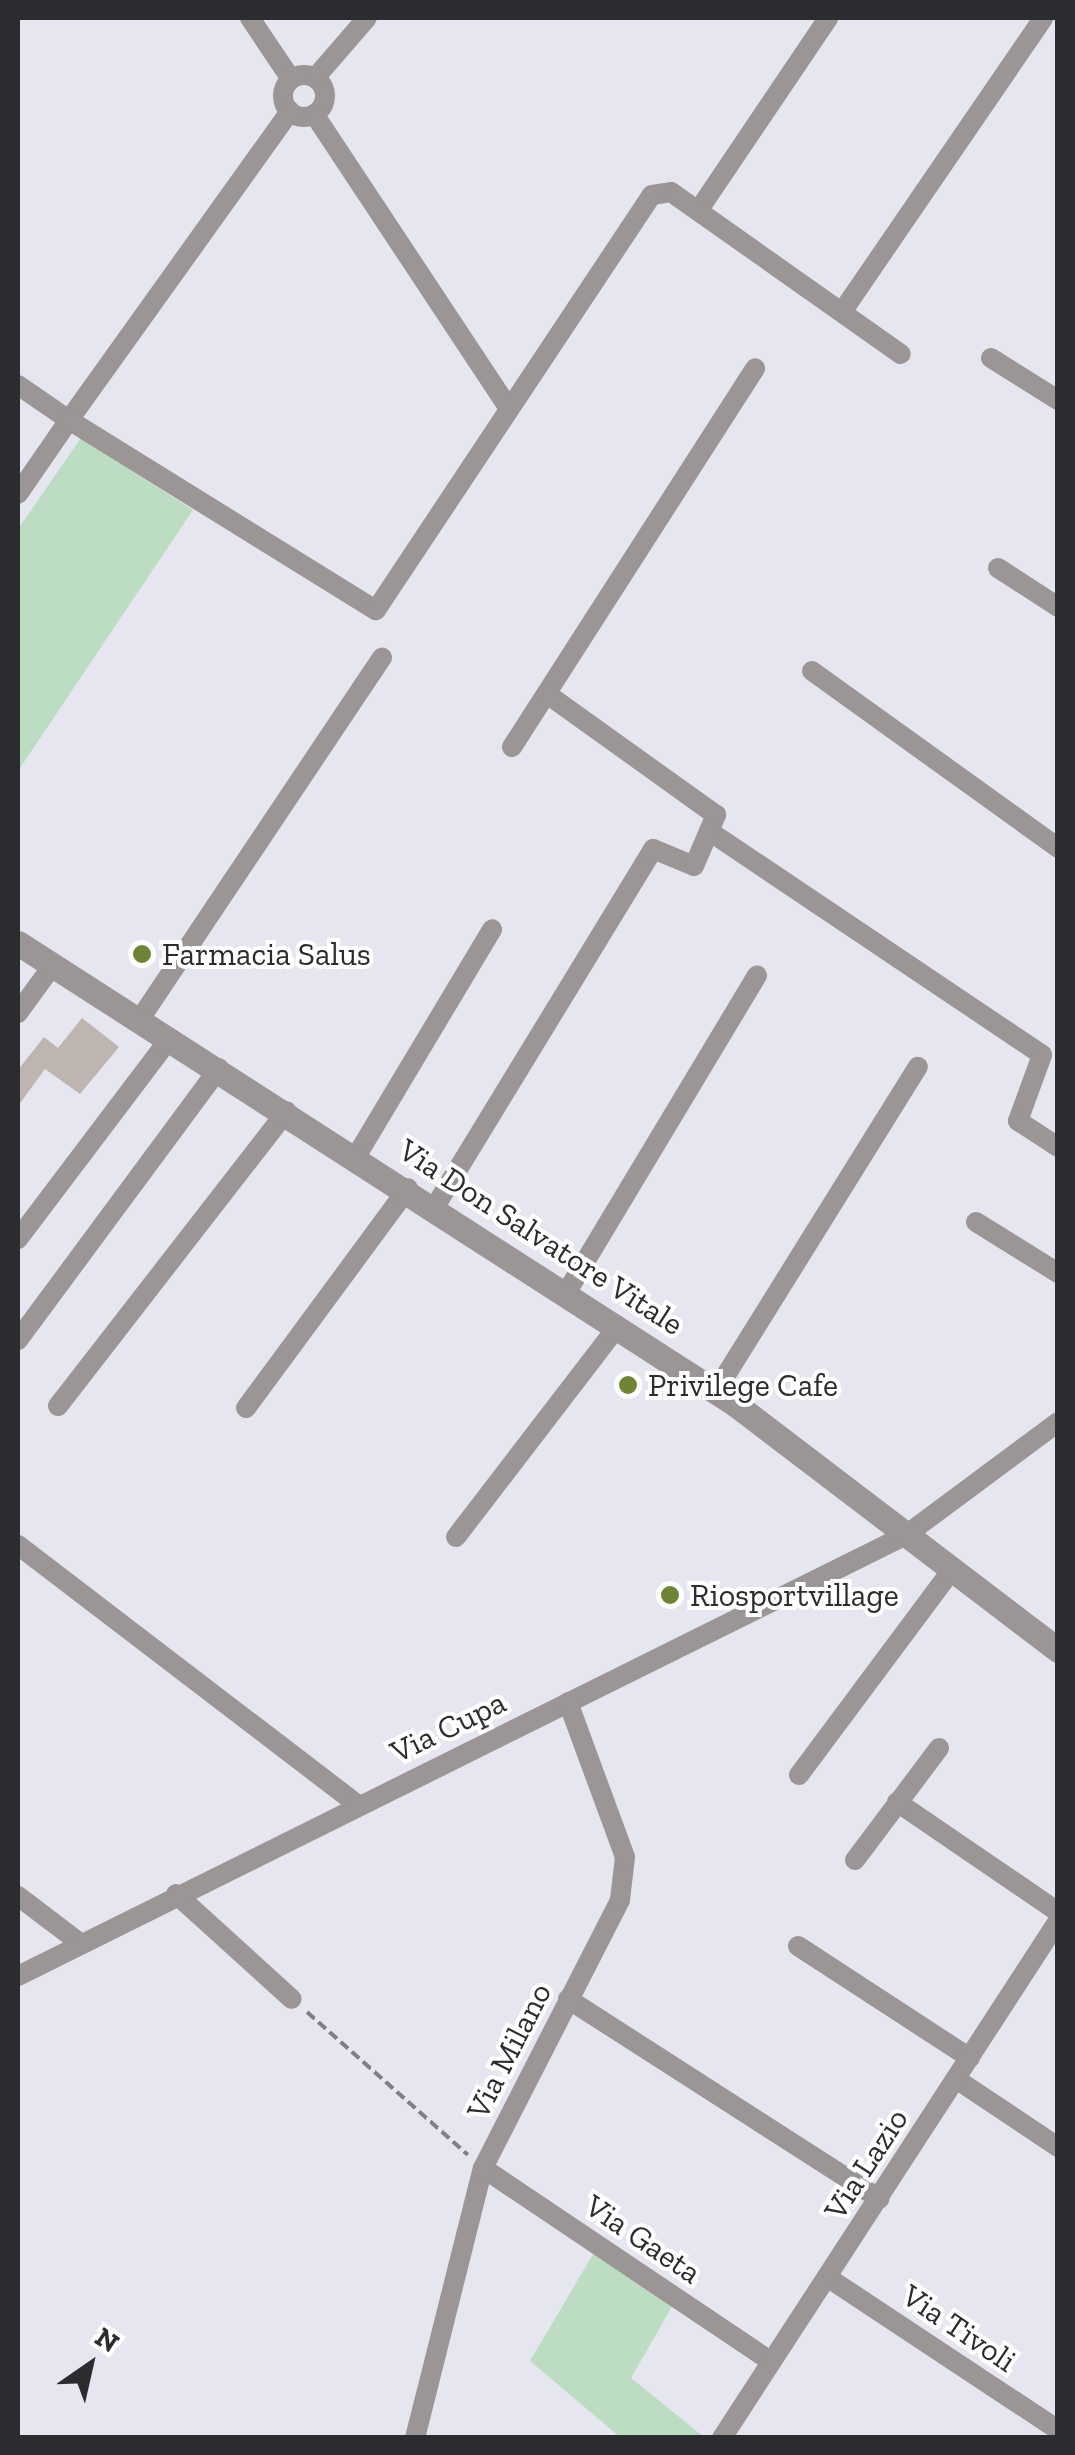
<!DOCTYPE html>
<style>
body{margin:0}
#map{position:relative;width:1075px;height:2455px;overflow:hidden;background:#e5e6f0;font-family:"Zilla Slab",serif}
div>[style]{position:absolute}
.green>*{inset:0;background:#bdddc2}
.building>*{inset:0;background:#beb4b0}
.path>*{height:4px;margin-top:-2px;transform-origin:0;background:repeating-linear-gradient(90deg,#7f8086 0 10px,transparent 0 15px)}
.minor>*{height:20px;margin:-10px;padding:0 10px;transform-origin:10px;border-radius:10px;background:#9b9596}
.minor>.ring{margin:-10px;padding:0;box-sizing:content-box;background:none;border:20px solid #9b9596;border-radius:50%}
.tertiary>*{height:25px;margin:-12.5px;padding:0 12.5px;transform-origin:12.5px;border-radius:12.5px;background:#9b9596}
.dots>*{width:28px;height:28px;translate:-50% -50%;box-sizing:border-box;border:5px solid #fff;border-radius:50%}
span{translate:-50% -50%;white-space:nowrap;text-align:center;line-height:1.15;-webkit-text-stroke:8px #fff;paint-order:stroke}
.poi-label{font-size:32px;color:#2b2c2f}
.left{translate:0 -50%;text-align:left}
.street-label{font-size:32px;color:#2b2c2f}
.frame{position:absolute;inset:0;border:20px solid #2b2c2f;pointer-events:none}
.north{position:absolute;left:40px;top:2315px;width:100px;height:100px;-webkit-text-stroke:8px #fff;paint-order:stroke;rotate:34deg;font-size:28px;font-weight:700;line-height:40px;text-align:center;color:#2b2c2f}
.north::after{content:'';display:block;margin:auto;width:35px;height:45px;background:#2b2c2f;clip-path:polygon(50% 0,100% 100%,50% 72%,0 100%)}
</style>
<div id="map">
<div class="green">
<i style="clip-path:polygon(81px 438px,193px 510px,18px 771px,18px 529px)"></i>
<i style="clip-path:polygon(595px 2251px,674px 2303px,631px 2378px,704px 2437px,620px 2437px,530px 2361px)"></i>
</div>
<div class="building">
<i style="clip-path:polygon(82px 1018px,119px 1047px,80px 1094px,45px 1069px,18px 1106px,18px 1070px,44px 1037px,58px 1048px)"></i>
</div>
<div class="path">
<i style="left:307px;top:2012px;width:215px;rotate:41.6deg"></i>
</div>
<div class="minor">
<i style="left:250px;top:18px;width:73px;rotate:56.1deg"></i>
<i class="ring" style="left:283px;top:75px;width:22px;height:22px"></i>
<i style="left:315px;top:78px;width:79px;rotate:-49.1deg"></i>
<i style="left:314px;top:114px;width:354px;rotate:56.5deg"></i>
<i style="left:698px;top:211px;width:233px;rotate:-56deg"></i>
<i style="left:842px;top:312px;width:356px;rotate:-55.6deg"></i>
<i style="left:991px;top:358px;width:79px;rotate:32.1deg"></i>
<i style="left:18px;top:385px;width:62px;rotate:34.5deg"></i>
<i style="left:69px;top:420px;width:380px;rotate:-54.4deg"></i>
<i style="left:18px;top:494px;width:90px;rotate:-55.4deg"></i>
<i style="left:69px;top:420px;width:361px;rotate:31.8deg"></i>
<i style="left:376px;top:610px;width:498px;rotate:-56.4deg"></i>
<i style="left:652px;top:195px;width:19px;rotate:-9deg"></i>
<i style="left:671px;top:192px;width:281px;rotate:35.2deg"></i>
<i style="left:998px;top:568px;width:72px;rotate:33deg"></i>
<i style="left:812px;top:671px;width:303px;rotate:35.7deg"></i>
<i style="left:512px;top:747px;width:450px;rotate:-57.3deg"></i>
<i style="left:709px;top:831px;width:401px;rotate:33.9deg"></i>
<i style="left:1042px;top:1055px;width:70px;rotate:110deg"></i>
<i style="left:1018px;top:1121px;width:48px;rotate:33deg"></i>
<i style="left:18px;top:1013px;width:59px;rotate:-53.9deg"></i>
<i style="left:140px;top:1019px;width:435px;rotate:-56.2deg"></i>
<i style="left:357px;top:1155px;width:263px;rotate:-59.1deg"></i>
<i style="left:436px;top:1205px;width:417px;rotate:-58.6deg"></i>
<i style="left:653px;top:849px;width:44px;rotate:22.5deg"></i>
<i style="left:694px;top:866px;width:56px;rotate:-66.7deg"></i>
<i style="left:716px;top:815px;width:208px;rotate:-144.4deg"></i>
<i style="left:976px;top:1222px;width:97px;rotate:31.9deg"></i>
<i style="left:18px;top:1239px;width:252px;rotate:-52.9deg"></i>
<i style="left:568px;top:1290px;width:367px;rotate:-59deg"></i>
<i style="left:18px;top:1340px;width:338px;rotate:-53.5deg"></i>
<i style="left:716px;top:1391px;width:382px;rotate:-58.1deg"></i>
<i style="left:58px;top:1406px;width:373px;rotate:-52.2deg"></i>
<i style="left:246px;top:1408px;width:273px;rotate:-53.6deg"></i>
<i style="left:456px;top:1537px;width:266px;rotate:-52.5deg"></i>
<i style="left:18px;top:1545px;width:427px;rotate:37.4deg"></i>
<i style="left:799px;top:1775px;width:254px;rotate:-53.3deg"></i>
<i style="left:897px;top:1802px;width:195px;rotate:34.3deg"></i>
<i style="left:855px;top:1860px;width:140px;rotate:-53.1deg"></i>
<i style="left:176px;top:1894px;width:156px;rotate:42.2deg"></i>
<i style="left:18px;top:1896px;width:78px;rotate:37.2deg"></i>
<i style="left:798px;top:1946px;width:205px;rotate:33.1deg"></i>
<i style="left:18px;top:1976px;width:991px;rotate:-26.41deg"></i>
<i style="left:906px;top:1535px;width:189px;rotate:-36.6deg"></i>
<i style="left:568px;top:1999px;width:370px;rotate:32.7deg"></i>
<i style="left:956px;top:2079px;width:123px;rotate:33.7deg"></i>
<i style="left:483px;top:2168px;width:346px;rotate:33.9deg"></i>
<i style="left:827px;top:2277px;width:277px;rotate:33.5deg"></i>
<i style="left:415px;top:2438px;width:278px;rotate:-75.9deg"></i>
<i style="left:483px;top:2168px;width:301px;rotate:-62.9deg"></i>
<i style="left:620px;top:1900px;width:43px;rotate:-83.4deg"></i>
<i style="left:625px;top:1857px;width:165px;rotate:-110.2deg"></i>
<i style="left:722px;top:2438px;width:617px;rotate:-56.98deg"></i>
</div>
<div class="tertiary">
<i style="left:18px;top:943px;width:852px;rotate:32.74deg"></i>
<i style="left:735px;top:1404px;width:406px;rotate:37.3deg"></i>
</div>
<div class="dots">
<i style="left:142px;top:954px;background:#6f8435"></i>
<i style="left:628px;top:1385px;background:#6f8435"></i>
<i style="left:670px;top:1595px;background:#6f8435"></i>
</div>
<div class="poi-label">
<span class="left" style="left:162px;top:954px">Farmacia Salus</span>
<span class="left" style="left:648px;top:1385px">Privilege Cafe</span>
<span class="left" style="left:690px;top:1595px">Riosportvillage</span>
</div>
<div class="street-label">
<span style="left:541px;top:1237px;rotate:33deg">Via Don Salvatore Vitale</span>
<span style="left:448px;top:1727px;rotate:-26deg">Via Cupa</span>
<span style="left:509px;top:2051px;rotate:-63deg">Via Milano</span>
<span style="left:866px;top:2164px;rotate:-57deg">Via Lazio</span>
<span style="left:643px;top:2239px;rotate:34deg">Via Gaeta</span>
<span style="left:959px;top:2328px;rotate:34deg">Via Tivoli</span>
</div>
<div class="frame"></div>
<div class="north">N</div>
</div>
